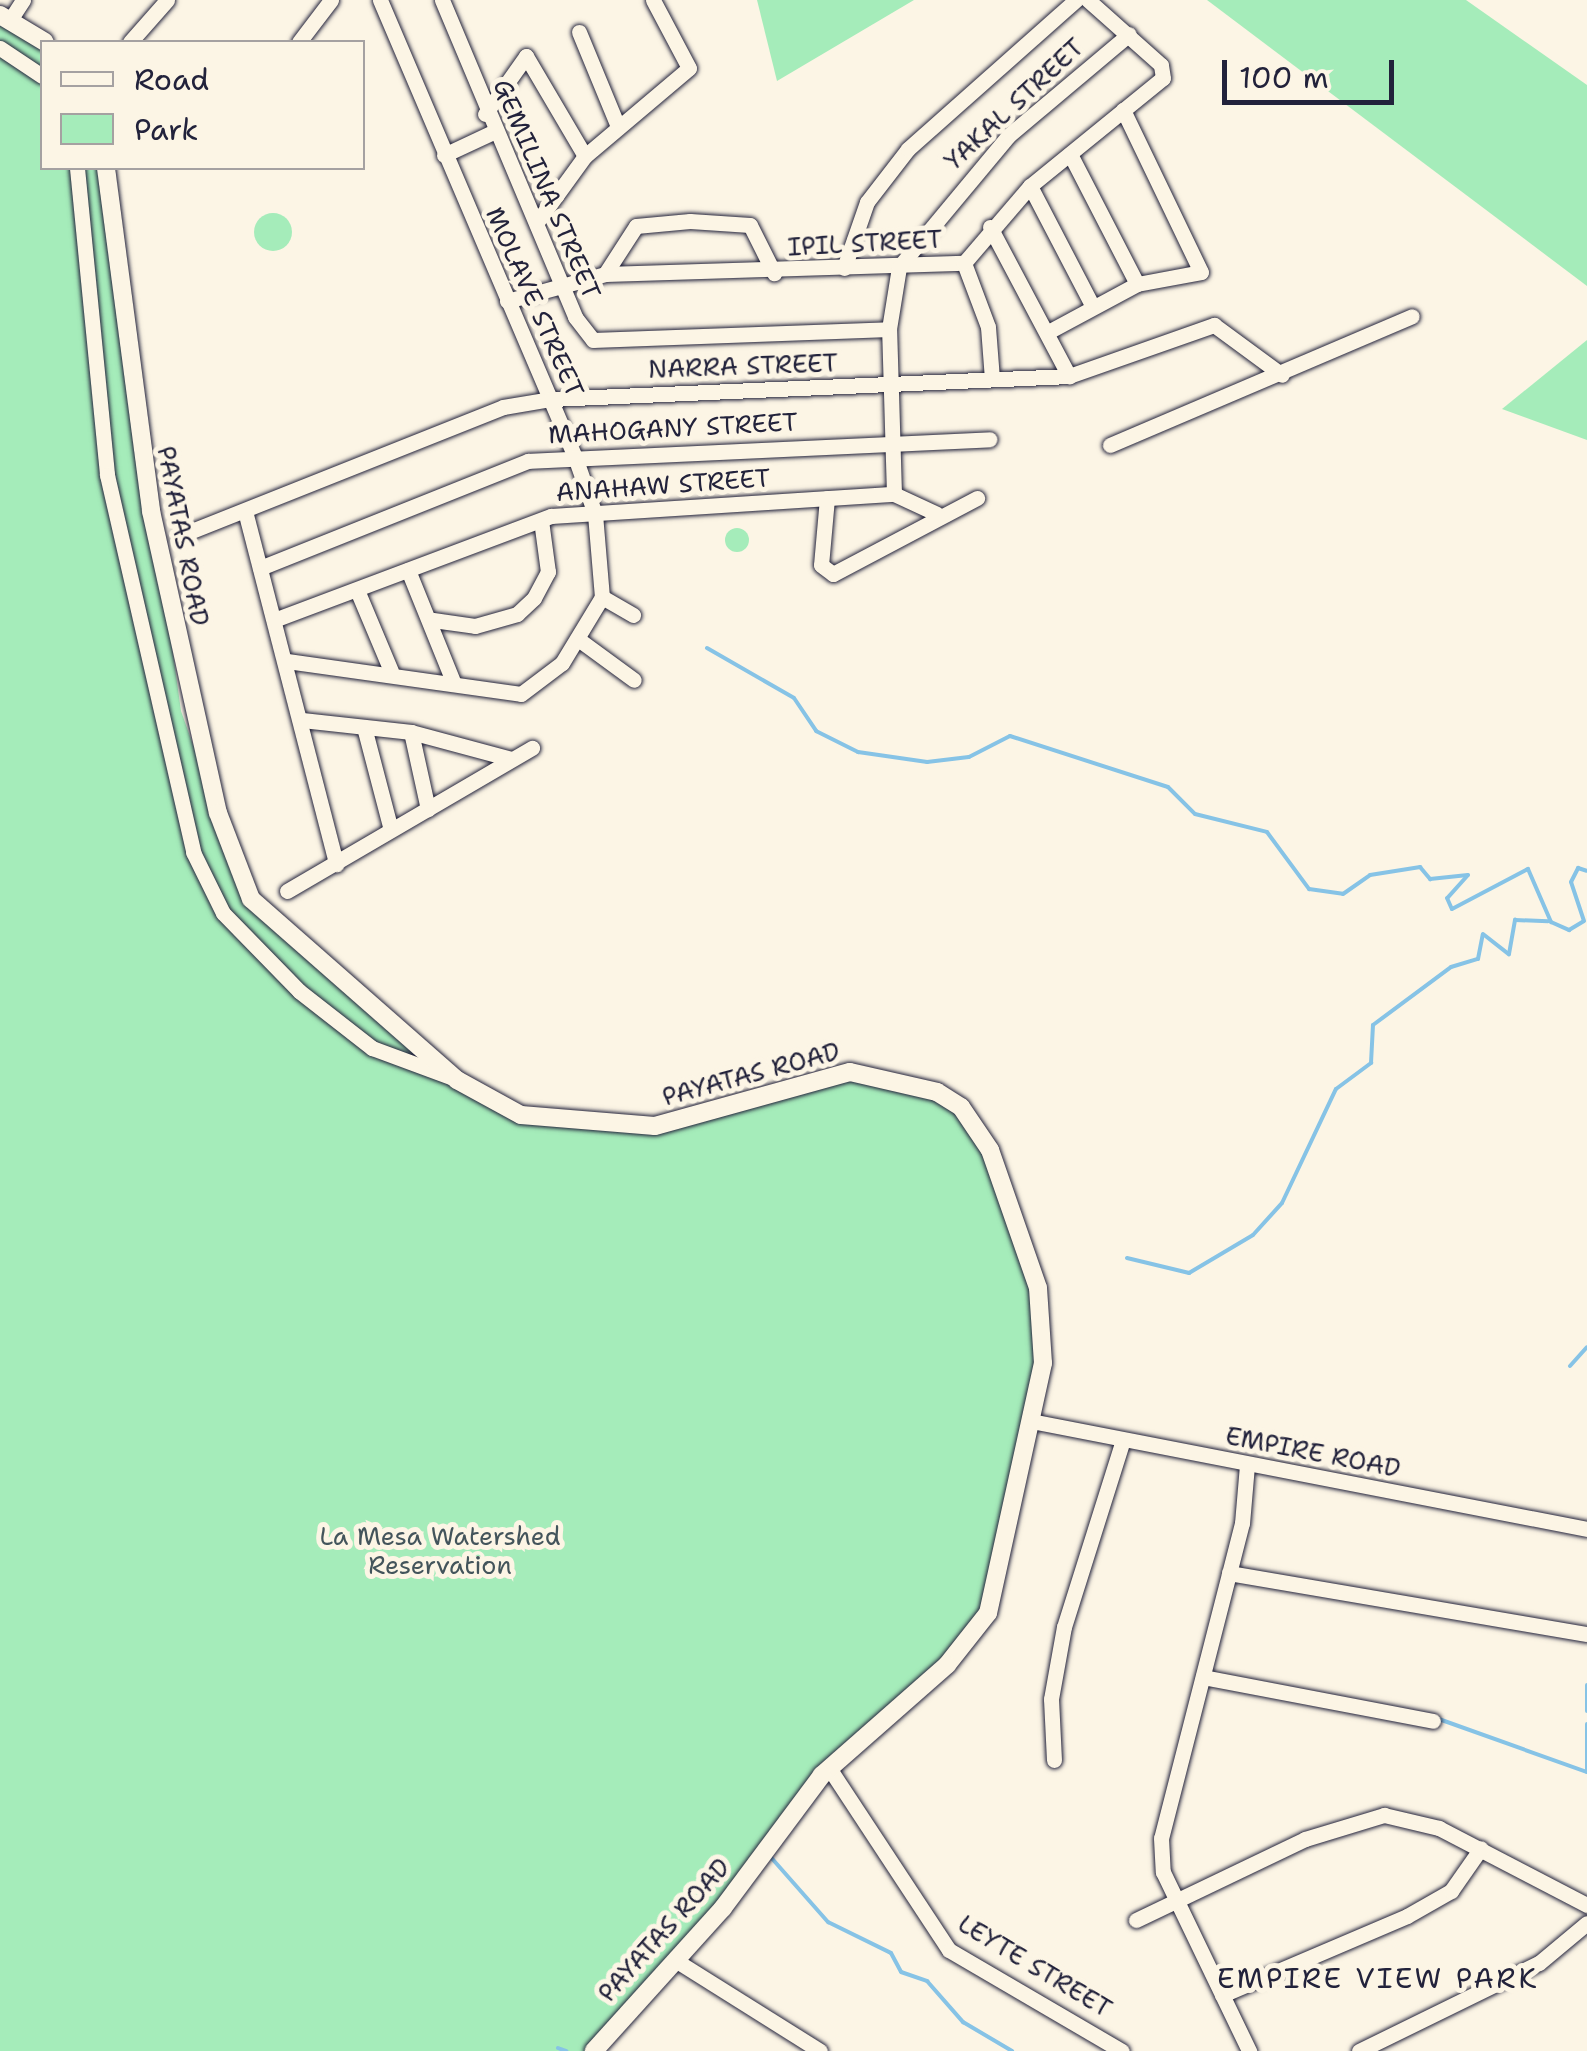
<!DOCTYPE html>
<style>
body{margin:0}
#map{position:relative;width:1587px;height:2051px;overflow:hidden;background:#fcf5e5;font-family:"Shantell Sans",sans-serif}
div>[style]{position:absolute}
.green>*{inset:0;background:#a5ecba}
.round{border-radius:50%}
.stream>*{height:4px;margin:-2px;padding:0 2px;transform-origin:2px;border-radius:2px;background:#86c3e6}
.roads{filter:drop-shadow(0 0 2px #22223b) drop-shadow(0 0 2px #22223b)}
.minor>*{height:15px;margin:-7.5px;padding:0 7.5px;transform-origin:7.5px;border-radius:7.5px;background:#fcf5e5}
.major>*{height:18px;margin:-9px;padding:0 9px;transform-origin:9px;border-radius:9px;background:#fcf5e5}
span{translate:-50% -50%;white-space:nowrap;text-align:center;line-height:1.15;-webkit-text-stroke:10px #fcf5e5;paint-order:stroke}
.street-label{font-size:25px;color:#22223b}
.park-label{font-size:25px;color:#43545b}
.neighbourhood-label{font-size:28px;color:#22223b;letter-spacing:2.5px}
.legend{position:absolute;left:40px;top:40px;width:325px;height:130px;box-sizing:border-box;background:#fcf5e5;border:2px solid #a5a1a1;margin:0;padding:12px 18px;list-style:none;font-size:30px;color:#22223b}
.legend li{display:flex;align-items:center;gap:20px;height:50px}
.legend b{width:50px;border:2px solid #a5a1a1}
.scale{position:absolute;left:1222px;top:60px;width:172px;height:45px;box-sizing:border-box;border:5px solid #22223b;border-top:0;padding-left:12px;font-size:30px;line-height:35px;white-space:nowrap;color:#22223b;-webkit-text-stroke:8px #fcf5e5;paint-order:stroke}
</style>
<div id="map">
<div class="green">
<i style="clip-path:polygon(757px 0,914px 0,777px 81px)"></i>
<i style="clip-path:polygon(1207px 0,1466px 0,1587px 85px,1587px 286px)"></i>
<i style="clip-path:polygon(0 15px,42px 42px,42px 168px,106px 168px,181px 711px,244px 888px,458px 1079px,560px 1126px,606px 1130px,853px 1076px,951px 1105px,990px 1153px,1041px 1330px,988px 1613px,822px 1775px,594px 2051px,0 2051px)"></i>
<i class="round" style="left:254px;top:213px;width:38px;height:38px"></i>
<i style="clip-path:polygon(1587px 340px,1587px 440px,1502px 409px)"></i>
<i class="round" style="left:725px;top:528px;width:24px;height:24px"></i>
</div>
<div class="stream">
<i style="left:707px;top:648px;width:100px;rotate:29.9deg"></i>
<i style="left:794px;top:698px;width:40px;rotate:56deg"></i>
<i style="left:816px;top:731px;width:47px;rotate:26.6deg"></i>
<i style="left:858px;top:752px;width:70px;rotate:8.2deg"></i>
<i style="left:927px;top:762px;width:42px;rotate:-6.8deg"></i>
<i style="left:969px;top:757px;width:46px;rotate:-27.1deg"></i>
<i style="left:1010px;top:736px;width:166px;rotate:17.9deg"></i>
<i style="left:1168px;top:787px;width:38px;rotate:45deg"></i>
<i style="left:1195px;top:814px;width:74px;rotate:14deg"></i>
<i style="left:1267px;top:832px;width:71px;rotate:53.6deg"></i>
<i style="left:1309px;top:889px;width:34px;rotate:8deg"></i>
<i style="left:1343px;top:894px;width:33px;rotate:-35deg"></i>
<i style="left:1370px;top:875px;width:51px;rotate:-9.1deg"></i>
<i style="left:1420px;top:867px;width:16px;rotate:50deg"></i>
<i style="left:1430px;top:879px;width:38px;rotate:-6deg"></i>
<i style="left:1468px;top:875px;width:31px;rotate:132deg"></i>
<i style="left:1447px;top:898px;width:12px;rotate:66deg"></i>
<i style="left:1452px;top:909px;width:86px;rotate:-27.8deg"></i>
<i style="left:1528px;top:869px;width:58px;rotate:66.5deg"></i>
<i style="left:1551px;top:922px;width:20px;rotate:24deg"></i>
<i style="left:1569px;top:930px;width:17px;rotate:-31deg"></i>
<i style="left:1584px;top:921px;width:41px;rotate:-108.4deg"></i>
<i style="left:1571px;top:882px;width:16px;rotate:-63deg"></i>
<i style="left:1578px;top:868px;width:9px;rotate:18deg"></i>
<i style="left:1127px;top:1258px;width:64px;rotate:13.6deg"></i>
<i style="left:1189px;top:1273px;width:74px;rotate:-30.7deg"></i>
<i style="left:1253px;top:1235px;width:43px;rotate:-47.8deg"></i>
<i style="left:1282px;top:1203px;width:126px;rotate:-64.7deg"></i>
<i style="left:1336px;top:1089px;width:44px;rotate:-36.6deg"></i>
<i style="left:1371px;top:1063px;width:38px;rotate:-87deg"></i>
<i style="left:1373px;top:1025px;width:97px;rotate:-36.6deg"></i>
<i style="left:1451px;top:967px;width:28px;rotate:-17deg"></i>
<i style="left:1478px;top:959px;width:25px;rotate:-79deg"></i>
<i style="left:1483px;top:934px;width:33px;rotate:38deg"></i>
<i style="left:1509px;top:954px;width:35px;rotate:-80deg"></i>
<i style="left:1515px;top:920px;width:33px;rotate:2deg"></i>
<i style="left:1570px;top:1366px;width:25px;rotate:-48deg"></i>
<i style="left:1587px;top:1685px;width:26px;rotate:90deg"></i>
<i style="left:1436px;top:1718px;width:160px;rotate:19.7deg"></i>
<i style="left:1587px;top:1724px;width:48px;rotate:90deg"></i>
<i style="left:768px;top:1854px;width:91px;rotate:48.6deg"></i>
<i style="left:828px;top:1922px;width:70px;rotate:26.2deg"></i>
<i style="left:891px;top:1953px;width:21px;rotate:62deg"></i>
<i style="left:901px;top:1972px;width:28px;rotate:19deg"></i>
<i style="left:927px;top:1981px;width:55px;rotate:48.7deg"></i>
<i style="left:963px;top:2022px;width:57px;rotate:30.6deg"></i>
<i style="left:558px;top:2048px;width:9px;rotate:21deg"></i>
</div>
<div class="roads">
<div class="minor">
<i style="left:380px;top:0;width:497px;rotate:66.9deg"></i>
<i style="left:575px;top:457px;width:60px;rotate:70.7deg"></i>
<i style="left:595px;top:514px;width:83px;rotate:85.2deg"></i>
<i style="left:602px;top:597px;width:36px;rotate:30deg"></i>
<i style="left:442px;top:0;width:344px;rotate:67.2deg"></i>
<i style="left:575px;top:317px;width:29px;rotate:52deg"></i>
<i style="left:593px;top:340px;width:296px;rotate:-2.1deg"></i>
<i style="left:10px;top:20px;width:24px;rotate:-57deg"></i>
<i style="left:579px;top:32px;width:100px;rotate:67.6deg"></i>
<i style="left:130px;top:42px;width:56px;rotate:-48.6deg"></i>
<i style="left:299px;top:42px;width:53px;rotate:-52.7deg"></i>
<i style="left:0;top:48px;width:50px;rotate:33.7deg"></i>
<i style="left:485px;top:114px;width:71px;rotate:-54.7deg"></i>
<i style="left:526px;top:56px;width:116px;rotate:59.5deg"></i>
<i style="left:1070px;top:154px;width:146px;rotate:62.7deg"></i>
<i style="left:444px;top:155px;width:54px;rotate:-25.1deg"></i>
<i style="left:77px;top:168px;width:308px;rotate:84.4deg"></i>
<i style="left:107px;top:475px;width:387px;rotate:77.1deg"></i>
<i style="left:193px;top:852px;width:68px;rotate:63.8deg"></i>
<i style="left:223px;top:913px;width:109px;rotate:45.7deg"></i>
<i style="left:299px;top:991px;width:93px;rotate:38deg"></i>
<i style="left:372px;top:1048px;width:90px;rotate:20.3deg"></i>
<i style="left:1030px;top:186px;width:136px;rotate:62.5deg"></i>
<i style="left:537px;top:222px;width:82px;rotate:-54deg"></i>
<i style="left:585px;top:156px;width:136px;rotate:-40.2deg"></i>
<i style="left:689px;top:68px;width:77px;rotate:-117.9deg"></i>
<i style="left:990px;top:227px;width:169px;rotate:62.1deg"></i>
<i style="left:964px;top:263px;width:68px;rotate:69.4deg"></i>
<i style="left:988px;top:327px;width:52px;rotate:85.6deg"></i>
<i style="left:844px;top:268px;width:70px;rotate:-70.8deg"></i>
<i style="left:867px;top:202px;width:67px;rotate:-52.3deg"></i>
<i style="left:908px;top:149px;width:225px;rotate:-41.6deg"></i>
<i style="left:605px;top:274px;width:57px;rotate:-57.1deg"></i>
<i style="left:636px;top:226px;width:54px;rotate:-5.3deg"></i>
<i style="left:690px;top:221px;width:60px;rotate:3.8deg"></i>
<i style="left:750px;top:225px;width:54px;rotate:63.4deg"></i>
<i style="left:507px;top:301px;width:102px;rotate:-15.4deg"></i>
<i style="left:605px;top:274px;width:359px;rotate:-1.8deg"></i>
<i style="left:964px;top:263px;width:101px;rotate:-49.4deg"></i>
<i style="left:1030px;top:186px;width:171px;rotate:-39.1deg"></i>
<i style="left:1163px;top:78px;width:13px;rotate:-99deg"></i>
<i style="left:1161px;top:65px;width:98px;rotate:-138.3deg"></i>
<i style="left:1048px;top:332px;width:101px;rotate:-28.3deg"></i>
<i style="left:1137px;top:284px;width:65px;rotate:-10.6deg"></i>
<i style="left:1201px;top:272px;width:180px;rotate:-115.7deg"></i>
<i style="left:1110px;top:445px;width:328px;rotate:-23.1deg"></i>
<i style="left:894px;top:494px;width:165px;rotate:-91.7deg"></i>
<i style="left:889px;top:329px;width:63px;rotate:-80.8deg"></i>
<i style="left:899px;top:267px;width:170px;rotate:-50.2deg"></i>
<i style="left:1008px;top:136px;width:158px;rotate:-40.1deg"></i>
<i style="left:827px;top:498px;width:67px;rotate:95.1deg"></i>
<i style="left:821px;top:565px;width:15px;rotate:37deg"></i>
<i style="left:833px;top:574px;width:163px;rotate:-27.8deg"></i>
<i style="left:245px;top:511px;width:365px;rotate:75.5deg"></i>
<i style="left:179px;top:536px;width:349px;rotate:-21.7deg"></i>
<i style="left:503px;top:407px;width:49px;rotate:-9.5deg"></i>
<i style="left:551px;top:399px;width:519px;rotate:-2.54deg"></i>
<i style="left:1069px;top:376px;width:154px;rotate:-19.4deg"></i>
<i style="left:1214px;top:325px;width:84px;rotate:36.3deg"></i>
<i style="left:260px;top:568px;width:289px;rotate:-21.8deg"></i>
<i style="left:528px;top:461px;width:462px;rotate:-2.7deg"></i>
<i style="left:408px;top:570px;width:123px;rotate:68deg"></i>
<i style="left:357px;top:590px;width:88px;rotate:67.2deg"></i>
<i style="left:274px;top:620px;width:296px;rotate:-20.6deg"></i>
<i style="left:551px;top:516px;width:344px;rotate:-3.7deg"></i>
<i style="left:894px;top:494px;width:47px;rotate:24.9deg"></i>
<i style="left:433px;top:620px;width:42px;rotate:8.1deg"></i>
<i style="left:475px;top:626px;width:44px;rotate:-15.9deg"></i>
<i style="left:517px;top:614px;width:23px;rotate:-43deg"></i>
<i style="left:534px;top:598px;width:30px;rotate:-62deg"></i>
<i style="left:548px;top:572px;width:52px;rotate:-97.7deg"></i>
<i style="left:578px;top:639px;width:69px;rotate:36.2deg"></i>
<i style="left:287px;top:661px;width:236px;rotate:8deg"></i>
<i style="left:521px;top:694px;width:51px;rotate:-37.1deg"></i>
<i style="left:562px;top:663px;width:77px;rotate:-58.8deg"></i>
<i style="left:302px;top:720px;width:110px;rotate:6.3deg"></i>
<i style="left:411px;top:732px;width:104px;rotate:15.1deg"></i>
<i style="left:364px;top:727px;width:106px;rotate:75.3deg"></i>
<i style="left:411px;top:732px;width:79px;rotate:77.6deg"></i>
<i style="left:287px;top:891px;width:284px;rotate:-30.3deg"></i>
<i style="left:1031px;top:1421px;width:566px;rotate:10.99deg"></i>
<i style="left:1247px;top:1465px;width:58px;rotate:94.9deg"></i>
<i style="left:1242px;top:1523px;width:325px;rotate:104.4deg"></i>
<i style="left:1161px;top:1838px;width:34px;rotate:87deg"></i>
<i style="left:1163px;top:1872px;width:199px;rotate:64.3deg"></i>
<i style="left:1229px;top:1573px;width:363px;rotate:9.7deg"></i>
<i style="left:1203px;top:1677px;width:234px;rotate:10.8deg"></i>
<i style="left:1054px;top:1760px;width:61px;rotate:-92.8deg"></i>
<i style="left:1051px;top:1699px;width:73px;rotate:-79.8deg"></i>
<i style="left:1064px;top:1627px;width:196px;rotate:-72.5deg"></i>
<i style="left:829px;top:1768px;width:218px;rotate:56.6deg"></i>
<i style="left:949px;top:1950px;width:200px;rotate:30.3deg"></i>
<i style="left:1136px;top:1920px;width:187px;rotate:-25.6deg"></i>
<i style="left:1305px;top:1839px;width:83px;rotate:-16.9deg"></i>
<i style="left:1384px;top:1815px;width:57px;rotate:13.3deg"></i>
<i style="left:1439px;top:1828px;width:167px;rotate:27.5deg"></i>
<i style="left:675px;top:1960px;width:171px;rotate:32.1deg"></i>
<i style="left:1222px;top:1995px;width:201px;rotate:-23.1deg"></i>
<i style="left:1407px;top:1916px;width:51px;rotate:-29.6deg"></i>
<i style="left:1451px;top:1891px;width:52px;rotate:-55.1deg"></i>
<i style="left:1359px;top:2051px;width:200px;rotate:-26.1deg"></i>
<i style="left:1539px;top:1963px;width:62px;rotate:-39.8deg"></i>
</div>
<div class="major">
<i style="left:0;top:15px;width:52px;rotate:31deg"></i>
<i style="left:106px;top:168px;width:346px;rotate:82.5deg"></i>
<i style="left:151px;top:511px;width:309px;rotate:77.5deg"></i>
<i style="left:218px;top:813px;width:92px;rotate:69deg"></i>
<i style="left:251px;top:899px;width:274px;rotate:41.3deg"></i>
<i style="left:457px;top:1080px;width:73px;rotate:28.7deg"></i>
<i style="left:521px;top:1115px;width:134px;rotate:4.7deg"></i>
<i style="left:655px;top:1126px;width:202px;rotate:-15.5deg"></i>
<i style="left:850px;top:1072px;width:89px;rotate:12.9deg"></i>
<i style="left:937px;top:1092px;width:28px;rotate:32deg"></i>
<i style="left:961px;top:1107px;width:52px;rotate:56deg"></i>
<i style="left:990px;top:1150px;width:146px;rotate:70.8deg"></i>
<i style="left:1038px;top:1288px;width:75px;rotate:86.2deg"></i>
<i style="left:1043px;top:1363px;width:256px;rotate:102.4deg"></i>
<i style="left:988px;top:1613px;width:66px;rotate:128.3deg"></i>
<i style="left:947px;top:1665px;width:167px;rotate:138.7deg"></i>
<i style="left:822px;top:1775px;width:166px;rotate:126.7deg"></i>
<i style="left:723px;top:1908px;width:193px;rotate:132.1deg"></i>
</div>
</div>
<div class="street-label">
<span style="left:1014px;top:104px;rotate:-43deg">YAKAL STREET</span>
<span style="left:547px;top:189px;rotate:67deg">GEMILINA STREET</span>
<span style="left:865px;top:243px;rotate:-3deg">IPIL STREET</span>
<span style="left:535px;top:302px;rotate:66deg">MOLAVE STREET</span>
<span style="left:743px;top:366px;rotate:-2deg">NARRA STREET</span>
<span style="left:673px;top:428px;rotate:-3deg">MAHOGANY STREET</span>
<span style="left:663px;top:485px;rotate:-4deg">ANAHAW STREET</span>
<span style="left:183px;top:536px;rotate:79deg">PAYATAS ROAD</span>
<span style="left:751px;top:1074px;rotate:-15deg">PAYATAS ROAD</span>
<span style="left:1313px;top:1452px;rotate:11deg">EMPIRE ROAD</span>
<span style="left:664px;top:1930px;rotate:-48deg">PAYATAS ROAD</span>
<span style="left:1035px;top:1966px;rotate:31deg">LEYTE STREET</span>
</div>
<div class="park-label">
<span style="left:440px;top:1551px">La Mesa Watershed<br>Reservation</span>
</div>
<div class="neighbourhood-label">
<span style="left:1378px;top:1978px">EMPIRE VIEW PARK</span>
</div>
<ul class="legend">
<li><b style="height:12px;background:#fcf5e5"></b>Road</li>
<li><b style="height:28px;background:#a5ecba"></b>Park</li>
</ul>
<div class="scale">100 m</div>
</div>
